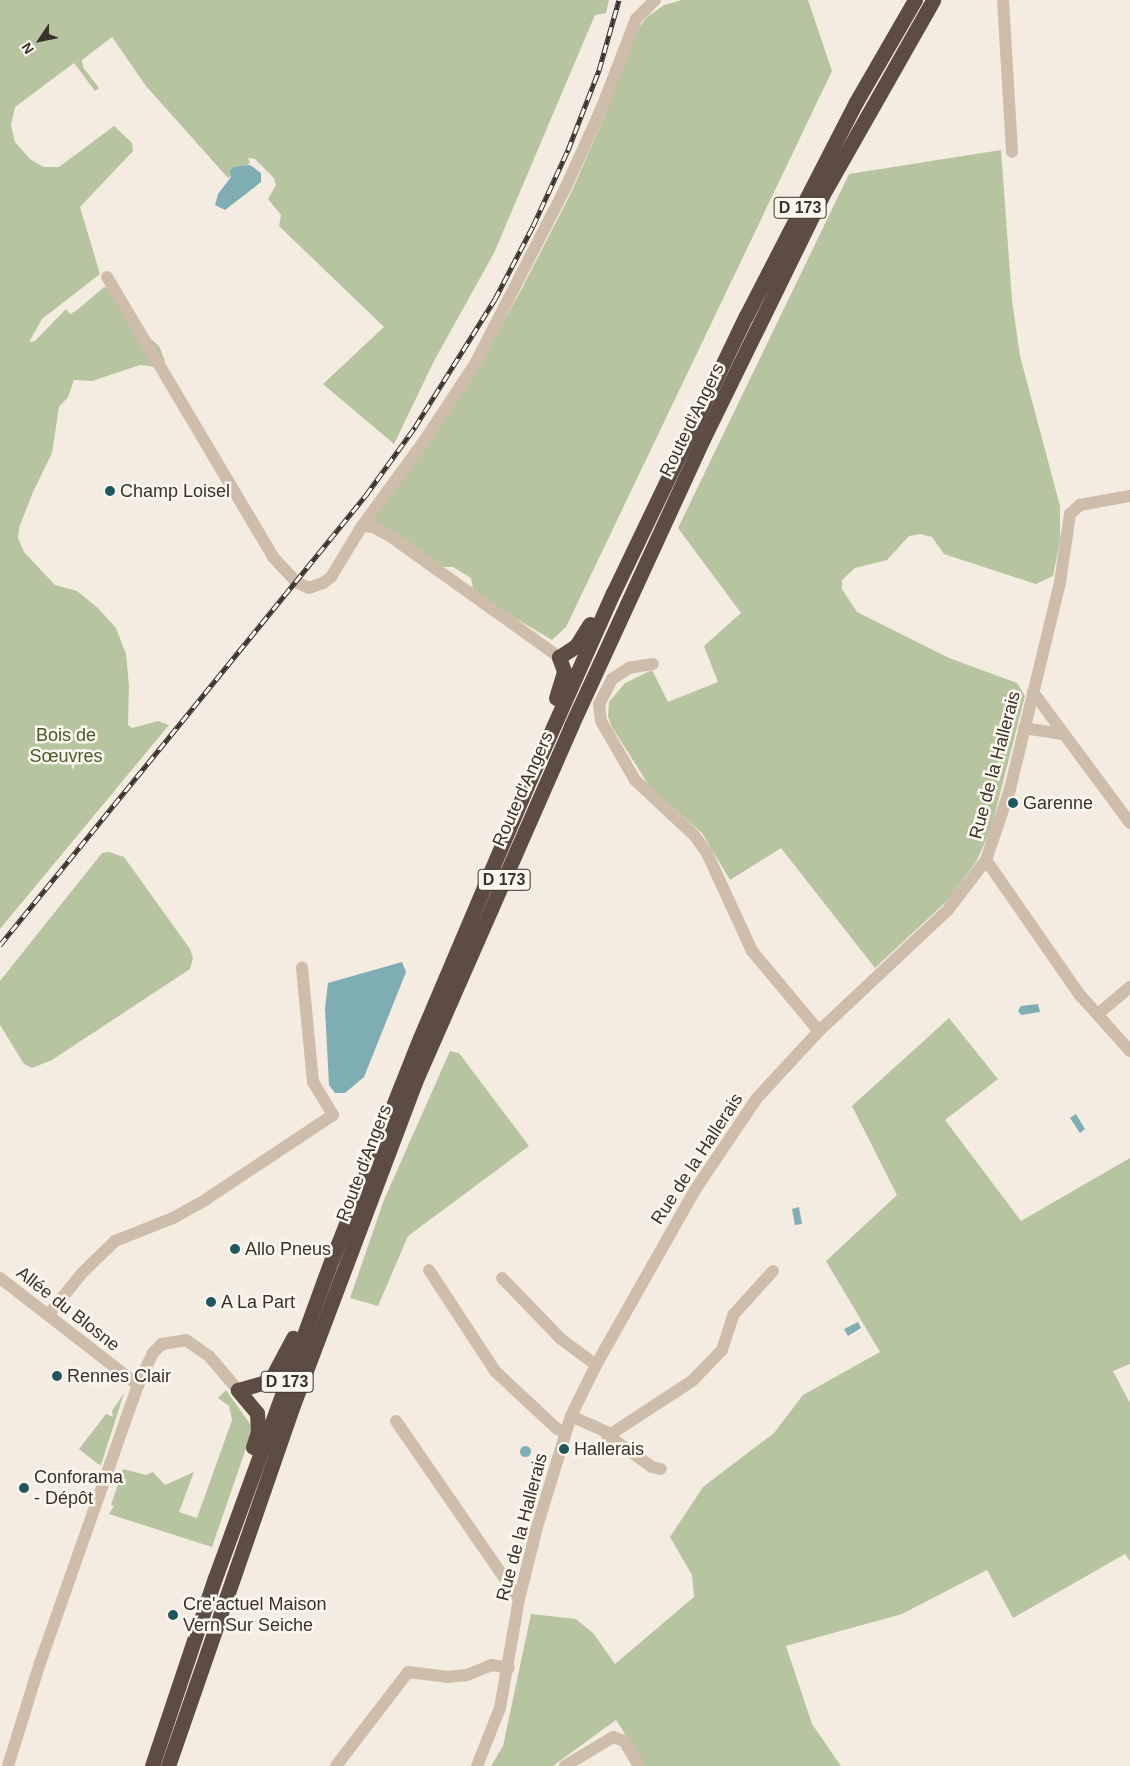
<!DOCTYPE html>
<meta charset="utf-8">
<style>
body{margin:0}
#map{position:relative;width:1130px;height:1766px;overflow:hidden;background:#f4ece1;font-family:Helvetica,sans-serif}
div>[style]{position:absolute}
.green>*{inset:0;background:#b6c59f}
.water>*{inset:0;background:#7eadb3}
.round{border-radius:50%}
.minor>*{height:12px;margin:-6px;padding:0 6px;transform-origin:6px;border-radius:6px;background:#cebdab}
.highway>*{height:15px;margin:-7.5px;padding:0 7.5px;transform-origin:7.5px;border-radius:7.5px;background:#5c4c42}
.rail>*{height:5px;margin-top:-2.5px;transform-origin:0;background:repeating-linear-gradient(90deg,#fbf6ee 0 9px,#3b312b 0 18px);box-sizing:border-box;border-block:1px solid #3b312b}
.dots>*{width:14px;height:14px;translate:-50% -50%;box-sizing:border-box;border:2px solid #fbf6ee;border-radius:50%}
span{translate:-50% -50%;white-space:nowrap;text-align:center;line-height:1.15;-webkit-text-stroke:5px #fbf6ee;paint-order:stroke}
.shield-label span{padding:1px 4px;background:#fbf6ee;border:1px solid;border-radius:4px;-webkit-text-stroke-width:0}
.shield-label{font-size:16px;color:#3b312b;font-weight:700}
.street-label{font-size:18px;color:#3b312b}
.poi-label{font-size:18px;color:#3b312b}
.left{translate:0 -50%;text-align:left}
.park-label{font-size:18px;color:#475b2d}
.north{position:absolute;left:15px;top:15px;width:50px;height:50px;-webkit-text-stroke:4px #fbf6ee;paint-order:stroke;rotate:236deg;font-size:14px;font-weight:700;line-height:20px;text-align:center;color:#3b312b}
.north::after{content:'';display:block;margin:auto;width:18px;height:22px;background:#3b312b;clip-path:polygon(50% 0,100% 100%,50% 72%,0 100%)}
</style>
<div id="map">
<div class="green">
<i style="clip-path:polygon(0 0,609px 0,606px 13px,595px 15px,494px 253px,434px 361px,394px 444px,323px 384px,384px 327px,279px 226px,281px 215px,268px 199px,276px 185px,274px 178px,255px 159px,248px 158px,250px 163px,228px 178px,146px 86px,112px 37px,82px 60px,83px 67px,99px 88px,95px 91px,74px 63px,15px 107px,11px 125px,15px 142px,30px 159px,43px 167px,59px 167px,114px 126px,132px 143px,133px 151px,80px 207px,100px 274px,42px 319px,29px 342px,35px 341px,66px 309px,70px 314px,76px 311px,104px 287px,110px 289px,132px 323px,159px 346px,165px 361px,156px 367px,140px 365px,92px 381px,74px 380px,68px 397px,59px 407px,52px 453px,33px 492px,19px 528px,18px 538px,24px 552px,55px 585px,77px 591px,98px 608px,116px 628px,126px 654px,129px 686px,128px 725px,132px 728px,158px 721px,169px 725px,0 929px)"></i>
<i style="clip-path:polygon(682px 0,808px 0,832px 71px,566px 627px,552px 640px,474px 594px,471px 578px,453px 567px,439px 567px,371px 520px,479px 365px,521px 290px,571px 193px,608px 108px,635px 32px,647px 17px,664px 5px)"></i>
<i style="clip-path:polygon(1001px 150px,1012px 300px,1020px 356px,1060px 506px,1060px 541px,1053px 576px,1036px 584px,944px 554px,932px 537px,920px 534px,909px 536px,887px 560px,855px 568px,842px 580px,842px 589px,857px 612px,949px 658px,1017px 683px,1025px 696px,991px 829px,976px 862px,948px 900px,875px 968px,781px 848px,730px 880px,702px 833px,650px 787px,612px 727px,608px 717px,609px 702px,625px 683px,652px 670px,668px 702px,718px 682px,704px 646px,741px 613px,678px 528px,849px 174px)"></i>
<i style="clip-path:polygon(109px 852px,124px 857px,190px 949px,193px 958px,190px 969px,52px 1060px,32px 1068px,24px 1064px,0 1025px,0 981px,102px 853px)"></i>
<i style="clip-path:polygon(949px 1018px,998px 1079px,945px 1120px,1021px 1221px,1130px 1158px,1130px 1364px,1113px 1371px,1130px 1403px,1130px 1561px,1125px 1554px,1013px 1618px,987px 1570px,902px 1614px,786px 1646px,812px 1724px,841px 1766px,645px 1766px,616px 1720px,553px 1766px,491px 1766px,503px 1746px,531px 1614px,576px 1619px,594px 1634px,615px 1664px,694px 1597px,692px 1575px,670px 1537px,703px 1487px,774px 1433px,803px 1395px,880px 1352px,826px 1261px,897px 1195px,852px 1106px)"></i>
<i style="clip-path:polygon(450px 1051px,459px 1053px,529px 1146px,408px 1236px,378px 1306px,350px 1298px,384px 1200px)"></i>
<i style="clip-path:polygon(226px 1390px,253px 1428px,212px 1547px,109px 1514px,114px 1506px,111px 1505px,123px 1469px,146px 1475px,153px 1472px,165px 1485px,194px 1472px,179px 1512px,197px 1518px,232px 1420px,229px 1406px,218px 1398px)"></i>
<i style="clip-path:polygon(124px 1393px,101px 1465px,98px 1464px,79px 1449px,106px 1414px,113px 1417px,112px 1411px)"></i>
</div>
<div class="water">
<i style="clip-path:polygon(250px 165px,261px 173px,261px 182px,225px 210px,215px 205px,218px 194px,231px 177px,230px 171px,234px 167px)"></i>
<i style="clip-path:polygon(402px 962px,406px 972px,364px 1077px,345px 1093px,335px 1093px,329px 1085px,325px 1008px,328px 983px)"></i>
<i style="clip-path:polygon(1038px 1004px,1040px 1012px,1021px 1015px,1018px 1011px,1021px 1006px)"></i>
<i style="clip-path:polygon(1076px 1114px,1085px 1129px,1080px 1133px,1070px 1118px)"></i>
<i style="clip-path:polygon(799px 1207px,802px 1224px,795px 1225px,792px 1209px)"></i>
<i style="clip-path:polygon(858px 1322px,861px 1328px,848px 1336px,844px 1329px)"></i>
<i class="round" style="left:519.5px;top:1445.5px;width:11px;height:11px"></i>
</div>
<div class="minor">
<i style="left:1003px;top:0;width:152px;rotate:86.6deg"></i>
<i style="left:107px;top:277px;width:326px;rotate:59.3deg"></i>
<i style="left:273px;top:557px;width:34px;rotate:47deg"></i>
<i style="left:296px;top:582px;width:14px;rotate:25deg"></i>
<i style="left:309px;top:588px;width:15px;rotate:-20deg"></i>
<i style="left:323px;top:583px;width:10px;rotate:-37deg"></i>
<i style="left:331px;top:577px;width:60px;rotate:-58.7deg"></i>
<i style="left:362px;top:526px;width:11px;rotate:5deg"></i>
<i style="left:373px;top:527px;width:19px;rotate:28deg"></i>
<i style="left:390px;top:536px;width:208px;rotate:35.6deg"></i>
<i style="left:362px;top:526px;width:105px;rotate:-53.9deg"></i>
<i style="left:424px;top:441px;width:92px;rotate:-56.5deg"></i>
<i style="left:475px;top:364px;width:197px;rotate:-62.8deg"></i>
<i style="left:565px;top:189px;width:90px;rotate:-65.7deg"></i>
<i style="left:602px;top:107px;width:94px;rotate:-68.9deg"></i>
<i style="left:636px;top:19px;width:27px;rotate:-45deg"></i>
<i style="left:653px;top:664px;width:24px;rotate:171deg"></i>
<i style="left:629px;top:668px;width:20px;rotate:147deg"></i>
<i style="left:612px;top:679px;width:28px;rotate:117deg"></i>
<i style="left:599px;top:704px;width:17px;rotate:83deg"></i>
<i style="left:601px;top:721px;width:68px;rotate:60deg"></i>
<i style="left:635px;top:780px;width:81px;rotate:43deg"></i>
<i style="left:694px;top:835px;width:22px;rotate:54deg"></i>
<i style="left:707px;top:853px;width:108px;rotate:65.3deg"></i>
<i style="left:752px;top:951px;width:104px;rotate:50.1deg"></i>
<i style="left:1033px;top:692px;width:163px;rotate:53.5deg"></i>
<i style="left:1024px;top:728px;width:39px;rotate:9deg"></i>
<i style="left:986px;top:860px;width:165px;rotate:55.2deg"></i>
<i style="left:1080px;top:995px;width:75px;rotate:48.2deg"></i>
<i style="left:1098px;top:1014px;width:42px;rotate:-40.2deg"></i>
<i style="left:429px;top:1270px;width:121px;rotate:56.8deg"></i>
<i style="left:495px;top:1371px;width:83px;rotate:43.1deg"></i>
<i style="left:556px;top:1428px;width:10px;rotate:29deg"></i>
<i style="left:0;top:1278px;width:175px;rotate:37.8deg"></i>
<i style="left:502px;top:1278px;width:85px;rotate:46deg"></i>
<i style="left:561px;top:1339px;width:44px;rotate:36.6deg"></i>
<i style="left:48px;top:1315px;width:55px;rotate:-50.9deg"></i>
<i style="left:83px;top:1272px;width:45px;rotate:-44.1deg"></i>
<i style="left:115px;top:1241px;width:62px;rotate:-21.6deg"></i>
<i style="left:173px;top:1218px;width:37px;rotate:-29deg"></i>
<i style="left:205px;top:1200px;width:154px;rotate:-33.6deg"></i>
<i style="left:333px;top:1115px;width:39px;rotate:-121deg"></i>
<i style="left:313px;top:1082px;width:115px;rotate:-95.5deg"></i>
<i style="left:571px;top:1416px;width:44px;rotate:24.2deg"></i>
<i style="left:611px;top:1434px;width:97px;rotate:-33.2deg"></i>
<i style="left:692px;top:1381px;width:43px;rotate:-45.9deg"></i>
<i style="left:722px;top:1350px;width:38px;rotate:-72deg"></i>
<i style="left:734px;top:1314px;width:58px;rotate:-47.8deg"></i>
<i style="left:396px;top:1421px;width:216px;rotate:55.4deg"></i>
<i style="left:607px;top:1435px;width:55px;rotate:35.4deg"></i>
<i style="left:652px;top:1467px;width:9px;rotate:13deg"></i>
<i style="left:8px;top:1766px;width:105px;rotate:-72.8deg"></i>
<i style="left:39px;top:1666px;width:298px;rotate:-70.6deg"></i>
<i style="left:138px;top:1385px;width:35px;rotate:-65deg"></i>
<i style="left:153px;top:1353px;width:13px;rotate:-45deg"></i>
<i style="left:162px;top:1344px;width:24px;rotate:-9deg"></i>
<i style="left:186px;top:1340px;width:28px;rotate:35deg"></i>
<i style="left:209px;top:1356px;width:45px;rotate:49.5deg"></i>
<i style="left:336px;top:1766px;width:118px;rotate:-52.5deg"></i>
<i style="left:408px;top:1672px;width:39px;rotate:7deg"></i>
<i style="left:447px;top:1677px;width:20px;rotate:-6deg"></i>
<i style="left:467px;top:1675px;width:27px;rotate:-22deg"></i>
<i style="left:492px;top:1665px;width:17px;rotate:10deg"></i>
<i style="left:477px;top:1766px;width:62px;rotate:-68.4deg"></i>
<i style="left:500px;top:1708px;width:111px;rotate:-80.1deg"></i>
<i style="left:519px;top:1599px;width:74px;rotate:-76deg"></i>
<i style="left:537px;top:1527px;width:116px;rotate:-73deg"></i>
<i style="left:571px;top:1416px;width:57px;rotate:-63.9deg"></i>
<i style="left:596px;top:1365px;width:201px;rotate:-60.5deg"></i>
<i style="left:695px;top:1190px;width:111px;rotate:-56deg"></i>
<i style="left:757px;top:1098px;width:91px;rotate:-47.2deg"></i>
<i style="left:819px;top:1031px;width:175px;rotate:-43.2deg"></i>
<i style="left:947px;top:911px;width:64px;rotate:-52.6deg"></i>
<i style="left:986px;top:860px;width:75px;rotate:-71.3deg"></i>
<i style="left:1010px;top:789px;width:213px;rotate:-76.4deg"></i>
<i style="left:1060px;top:582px;width:69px;rotate:-81.6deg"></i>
<i style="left:1070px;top:514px;width:13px;rotate:-42deg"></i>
<i style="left:1080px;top:505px;width:51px;rotate:-10.2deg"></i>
<i style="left:565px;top:1766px;width:56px;rotate:-31.1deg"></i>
<i style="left:613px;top:1737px;width:12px;rotate:20deg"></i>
<i style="left:624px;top:1741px;width:29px;rotate:59deg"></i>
</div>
<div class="highway">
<i style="left:556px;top:698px;width:28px;rotate:-73deg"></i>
<i style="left:564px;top:671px;width:15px;rotate:-110deg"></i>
<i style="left:559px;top:657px;width:20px;rotate:-33deg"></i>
<i style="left:576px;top:646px;width:26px;rotate:-58deg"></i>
<i style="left:253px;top:1447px;width:16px;rotate:-72deg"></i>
<i style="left:258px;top:1432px;width:19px;rotate:-93deg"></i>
<i style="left:257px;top:1413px;width:30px;rotate:-130deg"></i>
<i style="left:238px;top:1390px;width:33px;rotate:-16deg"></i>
<i style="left:270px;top:1381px;width:49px;rotate:-61.9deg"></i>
<i style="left:152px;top:1766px;width:198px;rotate:-71.5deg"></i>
<i style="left:215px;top:1578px;width:340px;rotate:-69.9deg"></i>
<i style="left:332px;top:1259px;width:238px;rotate:-68.3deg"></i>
<i style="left:420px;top:1038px;width:281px;rotate:-67deg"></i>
<i style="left:530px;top:779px;width:204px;rotate:-66deg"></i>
<i style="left:613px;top:593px;width:307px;rotate:-64.4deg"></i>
<i style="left:746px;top:316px;width:241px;rotate:-62.8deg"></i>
<i style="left:856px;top:102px;width:118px;rotate:-60deg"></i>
<i style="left:168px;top:1766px;width:382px;rotate:-70.9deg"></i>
<i style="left:293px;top:1405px;width:345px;rotate:-69.3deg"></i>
<i style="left:415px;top:1082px;width:389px;rotate:-66.3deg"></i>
<i style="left:571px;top:726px;width:316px;rotate:-65.3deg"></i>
<i style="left:703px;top:439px;width:273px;rotate:-63.9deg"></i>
<i style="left:823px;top:194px;width:223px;rotate:-60.4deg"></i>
</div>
<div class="rail">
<i style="left:0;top:945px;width:580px;rotate:-50.88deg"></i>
<i style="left:366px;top:495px;width:84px;rotate:-54.2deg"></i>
<i style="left:415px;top:427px;width:151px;rotate:-58deg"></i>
<i style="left:495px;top:299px;width:82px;rotate:-62.5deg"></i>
<i style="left:533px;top:226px;width:84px;rotate:-65.3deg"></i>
<i style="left:568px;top:150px;width:86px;rotate:-68.8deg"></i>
<i style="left:599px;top:70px;width:73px;rotate:-74.1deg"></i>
</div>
<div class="dots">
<i style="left:110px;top:491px;background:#1e575f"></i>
<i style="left:1013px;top:803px;background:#1e575f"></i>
<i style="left:235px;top:1249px;background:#1e575f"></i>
<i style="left:211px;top:1302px;background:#1e575f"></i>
<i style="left:57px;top:1376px;background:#1e575f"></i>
<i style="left:564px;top:1449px;background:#1e575f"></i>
<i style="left:24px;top:1488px;background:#1e575f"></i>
<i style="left:173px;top:1615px;background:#1e575f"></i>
</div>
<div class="shield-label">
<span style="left:800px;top:208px">D 173</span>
<span style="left:504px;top:880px">D 173</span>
<span style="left:287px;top:1382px">D 173</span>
</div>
<div class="street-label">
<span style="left:692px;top:420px;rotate:-64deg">Route d'Angers</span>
<span style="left:995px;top:765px;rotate:-75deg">Rue de la Hallerais</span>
<span style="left:523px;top:789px;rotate:-66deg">Route d'Angers</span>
<span style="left:697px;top:1159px;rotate:-57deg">Rue de la Hallerais</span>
<span style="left:364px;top:1163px;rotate:-69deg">Route d'Angers</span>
<span style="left:68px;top:1309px;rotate:38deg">Allée du Blosne</span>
<span style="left:522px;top:1527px;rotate:-75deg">Rue de la Hallerais</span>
</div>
<div class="poi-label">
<span class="left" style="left:120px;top:491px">Champ Loisel</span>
<span class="left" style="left:1023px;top:803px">Garenne</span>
<span class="left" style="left:245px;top:1249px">Allo Pneus</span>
<span class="left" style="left:221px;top:1302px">A La Part</span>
<span class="left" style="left:67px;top:1376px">Rennes Clair</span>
<span class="left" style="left:574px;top:1449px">Hallerais</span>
<span class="left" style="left:34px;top:1488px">Conforama<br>- Dépôt</span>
<span class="left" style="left:183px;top:1615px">Cre'actuel Maison<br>Vern Sur Seiche</span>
</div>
<div class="park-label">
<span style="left:66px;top:746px">Bois de<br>Sœuvres</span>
</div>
<div class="north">N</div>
</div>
